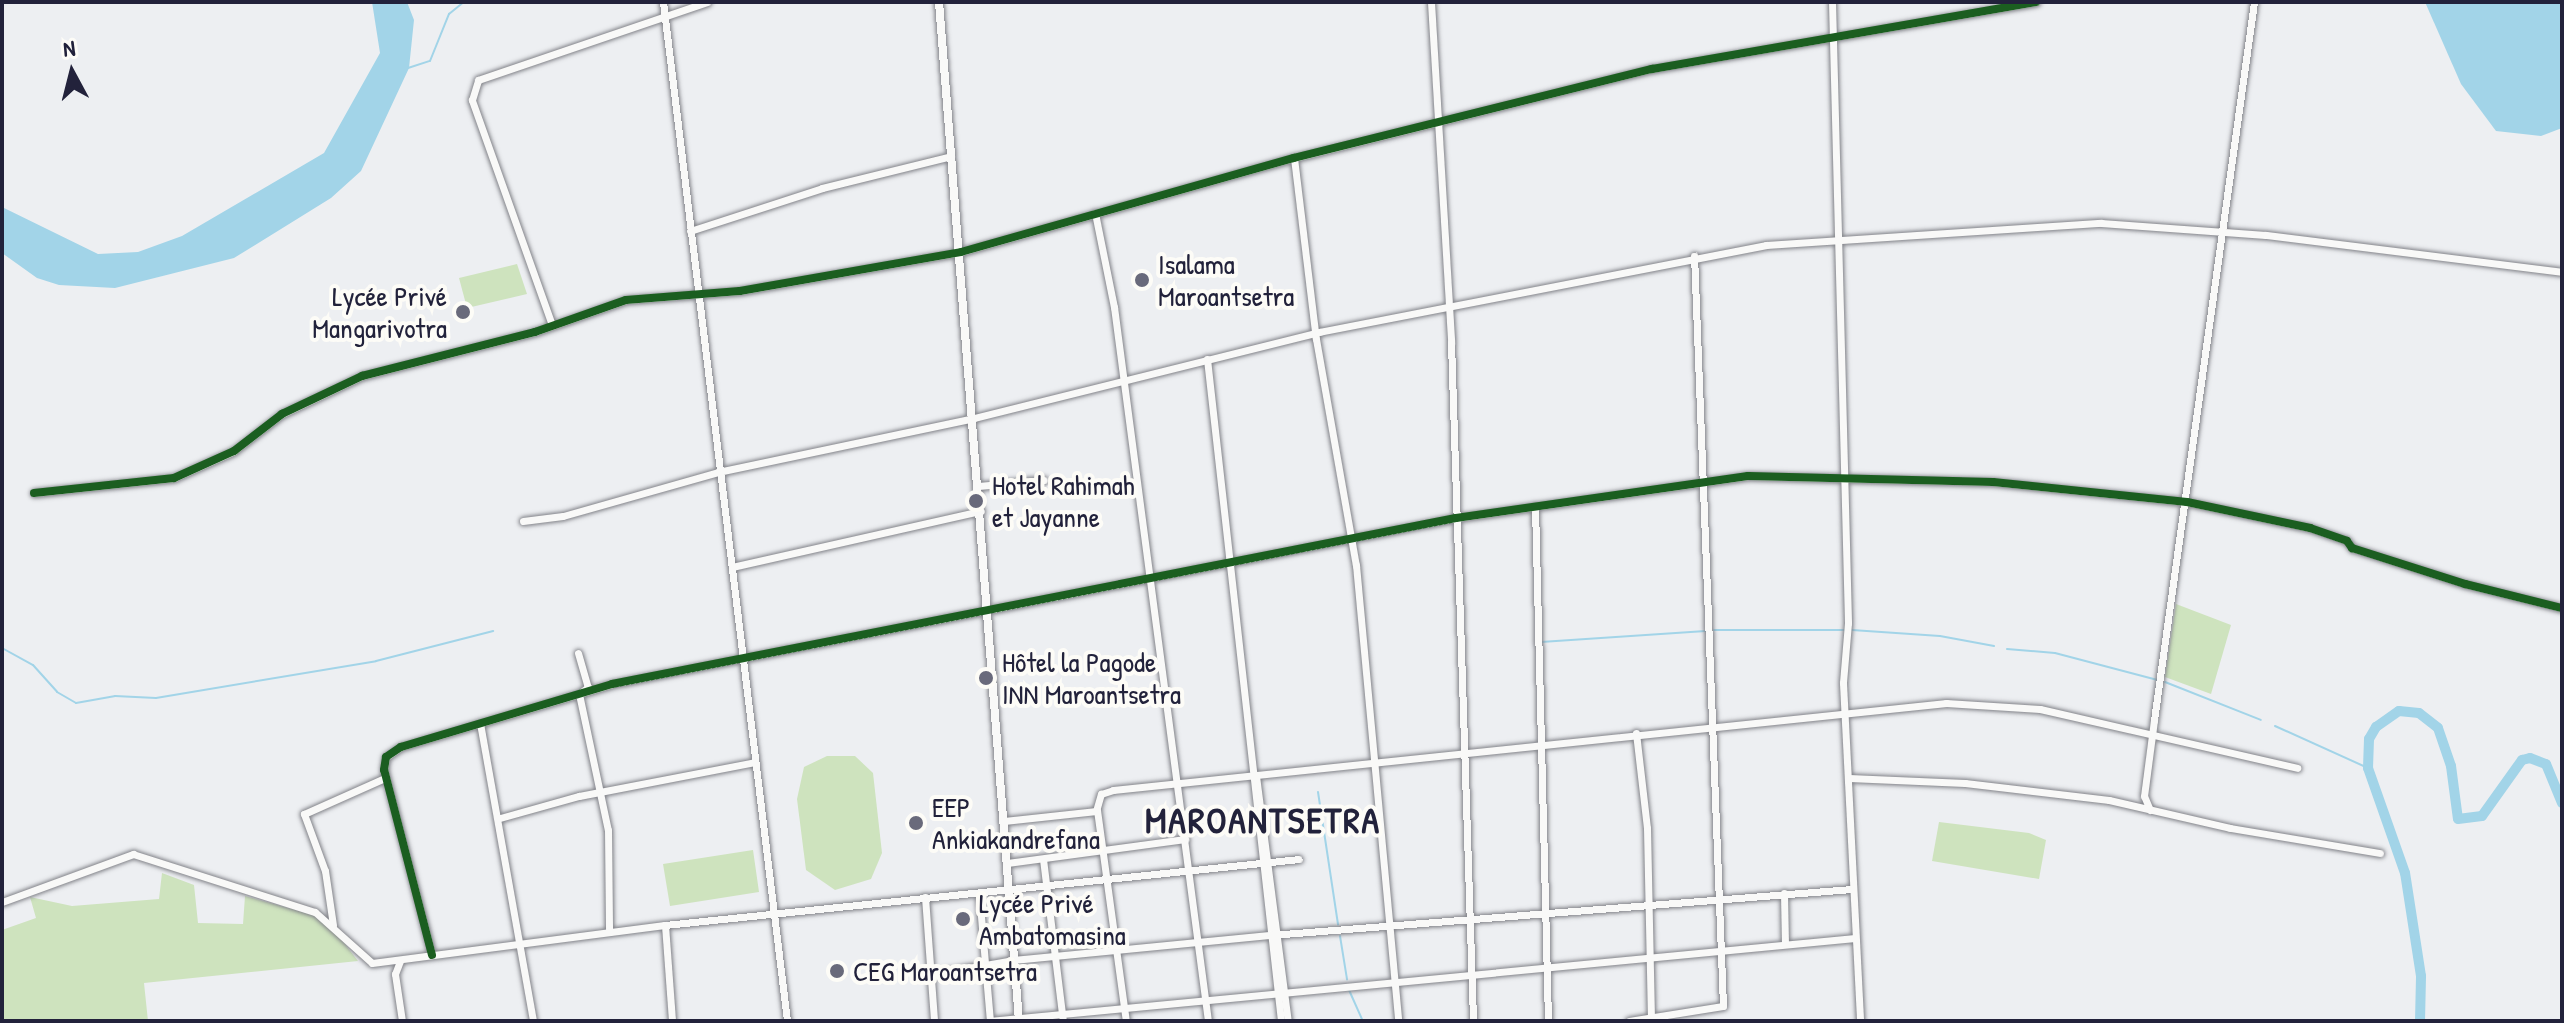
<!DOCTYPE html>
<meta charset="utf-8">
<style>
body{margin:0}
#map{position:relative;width:2564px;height:1023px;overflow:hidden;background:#edeff2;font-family:"Patrick Hand",sans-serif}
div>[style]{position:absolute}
.green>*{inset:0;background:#cee3be}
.water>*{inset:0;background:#a2d4e8}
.stream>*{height:2px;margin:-1px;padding:0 1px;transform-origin:1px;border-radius:1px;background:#a2d4e8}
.river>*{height:10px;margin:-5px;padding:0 5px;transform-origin:5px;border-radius:5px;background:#a2d4e8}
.roads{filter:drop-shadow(0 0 2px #828389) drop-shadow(0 0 2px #828389)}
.minor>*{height:7px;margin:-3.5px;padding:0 3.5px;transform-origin:3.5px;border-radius:3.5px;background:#f9f9f8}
.major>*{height:8px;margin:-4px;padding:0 4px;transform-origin:4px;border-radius:4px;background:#f9f9f8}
.cycleway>*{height:8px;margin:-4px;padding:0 4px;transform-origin:4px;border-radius:4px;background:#1b5e20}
.dots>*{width:22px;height:22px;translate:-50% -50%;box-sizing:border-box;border:4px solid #fdfcf7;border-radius:50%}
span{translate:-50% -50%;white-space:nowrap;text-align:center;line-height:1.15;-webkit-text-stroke:8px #fdfcf7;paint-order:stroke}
.poi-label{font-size:28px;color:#22223b}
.left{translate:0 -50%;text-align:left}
.right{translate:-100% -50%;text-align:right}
.district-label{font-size:36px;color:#22223b;font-weight:700;letter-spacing:2px}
.frame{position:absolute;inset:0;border:4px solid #22223b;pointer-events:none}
.north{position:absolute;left:32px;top:32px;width:80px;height:80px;-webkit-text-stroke:6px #fdfcf7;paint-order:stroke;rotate:353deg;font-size:22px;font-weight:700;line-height:32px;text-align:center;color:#22223b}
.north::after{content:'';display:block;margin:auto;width:28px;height:36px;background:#22223b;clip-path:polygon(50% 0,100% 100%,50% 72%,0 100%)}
</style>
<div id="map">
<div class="green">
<i style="clip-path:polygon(517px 264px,527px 294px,467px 308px,459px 278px)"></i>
<i style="clip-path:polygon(2176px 604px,2231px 625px,2211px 694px,2165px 677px)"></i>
<i style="clip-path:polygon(827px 756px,855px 756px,873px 773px,882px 853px,871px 879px,835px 890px,806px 870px,797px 799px,804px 767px)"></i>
<i style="clip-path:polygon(1939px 822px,2029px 833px,2046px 840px,2039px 879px,1932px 861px)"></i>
<i style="clip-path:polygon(753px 850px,759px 892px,670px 906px,663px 864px)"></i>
<i style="clip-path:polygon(162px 873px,194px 885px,198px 923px,243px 924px,245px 896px,313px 915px,337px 934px,358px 961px,144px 983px,148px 1021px,2px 1021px,2px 930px,36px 918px,30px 897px,72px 906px,159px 899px)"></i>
</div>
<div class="water">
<i style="clip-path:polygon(372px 2px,407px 2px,414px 20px,409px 68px,361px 171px,331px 198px,234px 258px,115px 288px,59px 285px,37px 278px,2px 253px,2px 207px,98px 254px,138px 252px,182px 236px,324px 153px,380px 53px)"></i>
<i style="clip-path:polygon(2425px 2px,2562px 2px,2562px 128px,2541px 136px,2496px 131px,2461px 84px)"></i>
</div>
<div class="stream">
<i style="left:408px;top:68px;width:23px;rotate:-18deg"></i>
<i style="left:430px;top:61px;width:51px;rotate:-68deg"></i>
<i style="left:449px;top:14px;width:19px;rotate:-39deg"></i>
<i style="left:1714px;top:630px;width:130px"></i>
<i style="left:1852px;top:630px;width:88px;rotate:3.9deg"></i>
<i style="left:1940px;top:636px;width:55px;rotate:10.5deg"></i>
<i style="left:1541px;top:642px;width:165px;rotate:-3.8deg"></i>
<i style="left:2px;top:648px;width:35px;rotate:29deg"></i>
<i style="left:33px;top:665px;width:36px;rotate:48deg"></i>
<i style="left:57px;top:692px;width:22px;rotate:30deg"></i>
<i style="left:76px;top:703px;width:40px;rotate:-10deg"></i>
<i style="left:115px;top:696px;width:41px;rotate:2.8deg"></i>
<i style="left:156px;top:698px;width:223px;rotate:-9.5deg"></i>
<i style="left:376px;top:661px;width:121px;rotate:-14.4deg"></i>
<i style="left:2007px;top:649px;width:48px;rotate:4.8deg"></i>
<i style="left:2055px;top:653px;width:106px;rotate:14.8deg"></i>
<i style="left:2165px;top:682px;width:103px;rotate:21.6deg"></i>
<i style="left:2275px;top:726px;width:102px;rotate:24.3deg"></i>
<i style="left:1318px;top:792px;width:134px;rotate:81.4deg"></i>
<i style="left:1340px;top:936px;width:44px;rotate:80.8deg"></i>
<i style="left:1349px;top:990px;width:34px;rotate:66deg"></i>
</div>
<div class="river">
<i style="left:2420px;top:1021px;width:45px;rotate:-88.7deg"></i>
<i style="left:2421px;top:976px;width:104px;rotate:-98.8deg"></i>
<i style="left:2405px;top:873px;width:111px;rotate:-109.4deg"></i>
<i style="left:2368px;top:768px;width:29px;rotate:-88deg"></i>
<i style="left:2369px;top:739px;width:14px;rotate:-60deg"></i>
<i style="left:2376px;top:727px;width:28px;rotate:-35deg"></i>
<i style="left:2399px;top:711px;width:20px;rotate:6deg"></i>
<i style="left:2419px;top:713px;width:24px;rotate:38deg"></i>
<i style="left:2438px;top:728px;width:40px;rotate:71.1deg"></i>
<i style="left:2451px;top:766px;width:53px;rotate:82.5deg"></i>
<i style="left:2458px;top:819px;width:24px;rotate:-7deg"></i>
<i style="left:2482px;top:816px;width:69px;rotate:-54.5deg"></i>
<i style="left:2522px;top:760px;width:8px;rotate:-14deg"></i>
<i style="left:2530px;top:758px;width:17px;rotate:21deg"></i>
<i style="left:2546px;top:764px;width:42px;rotate:67.7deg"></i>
</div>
<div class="roads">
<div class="minor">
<i style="left:663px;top:2px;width:1027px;rotate:83.06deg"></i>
<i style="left:1431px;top:2px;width:341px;rotate:86.6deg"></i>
<i style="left:1451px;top:342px;width:679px;rotate:88.14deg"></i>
<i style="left:1832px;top:2px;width:621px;rotate:88.52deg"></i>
<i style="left:1848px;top:623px;width:60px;rotate:94.8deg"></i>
<i style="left:1843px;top:683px;width:338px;rotate:87.1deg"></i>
<i style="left:1294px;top:158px;width:182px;rotate:83.1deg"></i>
<i style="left:1316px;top:339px;width:230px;rotate:80deg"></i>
<i style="left:1356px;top:565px;width:458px;rotate:84.7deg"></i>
<i style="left:1095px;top:213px;width:96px;rotate:78.6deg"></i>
<i style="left:1114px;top:307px;width:720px;rotate:82.5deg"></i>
<i style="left:690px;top:231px;width:139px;rotate:-18deg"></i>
<i style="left:822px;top:188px;width:133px;rotate:-13.9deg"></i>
<i style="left:552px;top:325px;width:239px;rotate:-109.6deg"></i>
<i style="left:472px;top:100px;width:21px;rotate:-73deg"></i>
<i style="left:478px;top:80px;width:242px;rotate:-18.8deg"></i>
<i style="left:1207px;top:359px;width:666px;rotate:83.62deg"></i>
<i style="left:979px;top:486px;width:65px;rotate:-5.3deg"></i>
<i style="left:34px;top:493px;width:141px;rotate:-6.1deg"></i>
<i style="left:174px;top:478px;width:66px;rotate:-24.2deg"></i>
<i style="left:234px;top:451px;width:61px;rotate:-37.6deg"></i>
<i style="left:282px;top:414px;width:89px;rotate:-25.4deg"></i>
<i style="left:362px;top:376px;width:179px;rotate:-14.3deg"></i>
<i style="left:535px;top:332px;width:96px;rotate:-19.4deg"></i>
<i style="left:626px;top:300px;width:114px;rotate:-4.5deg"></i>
<i style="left:740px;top:291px;width:224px;rotate:-10deg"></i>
<i style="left:961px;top:252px;width:346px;rotate:-15.8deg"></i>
<i style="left:1294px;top:158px;width:369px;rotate:-14deg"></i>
<i style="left:1652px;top:69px;width:390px;rotate:-9.9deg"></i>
<i style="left:1535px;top:506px;width:515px;rotate:88.55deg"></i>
<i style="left:523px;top:521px;width:40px;rotate:-7.1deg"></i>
<i style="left:563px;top:516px;width:161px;rotate:-15.8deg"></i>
<i style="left:718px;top:472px;width:262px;rotate:-11.9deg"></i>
<i style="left:974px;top:418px;width:356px;rotate:-14deg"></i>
<i style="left:1319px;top:332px;width:455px;rotate:-11deg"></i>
<i style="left:1766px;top:245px;width:336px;rotate:-3.8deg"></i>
<i style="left:2101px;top:223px;width:165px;rotate:4.2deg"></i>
<i style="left:2266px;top:235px;width:298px;rotate:7.1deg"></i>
<i style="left:732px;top:567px;width:255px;rotate:-12.7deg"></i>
<i style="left:578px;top:653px;width:35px;rotate:74deg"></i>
<i style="left:588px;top:687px;width:11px;rotate:142deg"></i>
<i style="left:579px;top:694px;width:139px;rotate:78deg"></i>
<i style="left:608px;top:830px;width:102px;rotate:89.4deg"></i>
<i style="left:480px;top:723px;width:303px;rotate:79.9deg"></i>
<i style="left:1636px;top:733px;width:96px;rotate:83.4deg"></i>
<i style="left:1647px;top:828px;width:186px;rotate:88.8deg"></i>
<i style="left:1256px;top:776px;width:247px;rotate:82.6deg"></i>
<i style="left:1849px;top:778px;width:116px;rotate:2.5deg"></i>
<i style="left:1965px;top:783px;width:145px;rotate:6.7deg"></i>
<i style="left:2109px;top:800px;width:124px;rotate:13deg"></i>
<i style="left:2230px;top:828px;width:152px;rotate:9.5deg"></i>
<i style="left:1097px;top:810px;width:213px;rotate:82.2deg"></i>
<i style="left:2150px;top:810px;width:15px;rotate:-113deg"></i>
<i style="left:2144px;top:796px;width:77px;rotate:-82.5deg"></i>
<i style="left:2154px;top:720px;width:725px;rotate:-82.07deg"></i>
<i style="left:500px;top:818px;width:82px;rotate:-15.6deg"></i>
<i style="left:579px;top:796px;width:179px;rotate:-10.9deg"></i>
<i style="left:1004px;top:821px;width:93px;rotate:-6.2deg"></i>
<i style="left:1096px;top:811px;width:18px;rotate:-74deg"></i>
<i style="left:1101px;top:794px;width:13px;rotate:-18deg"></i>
<i style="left:1113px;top:790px;width:838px;rotate:-5.96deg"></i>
<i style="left:1946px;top:703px;width:94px;rotate:3.7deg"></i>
<i style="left:2040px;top:709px;width:264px;rotate:12.9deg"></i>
<i style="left:1043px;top:859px;width:163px;rotate:83deg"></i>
<i style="left:1007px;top:863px;width:180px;rotate:-7.7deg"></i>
<i style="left:979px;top:893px;width:128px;rotate:85.1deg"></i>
<i style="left:1784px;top:893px;width:50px;rotate:88.9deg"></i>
<i style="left:925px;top:897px;width:124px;rotate:85.8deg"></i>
<i style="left:2px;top:902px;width:140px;rotate:-20.1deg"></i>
<i style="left:133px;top:854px;width:191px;rotate:17.7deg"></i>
<i style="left:315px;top:912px;width:76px;rotate:41.8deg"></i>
<i style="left:372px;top:963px;width:295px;rotate:-7.4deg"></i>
<i style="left:665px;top:925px;width:637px;rotate:-5.94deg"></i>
<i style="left:333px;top:925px;width:55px;rotate:-98.4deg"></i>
<i style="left:325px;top:871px;width:61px;rotate:-110.2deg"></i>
<i style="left:304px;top:814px;width:89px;rotate:-24deg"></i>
<i style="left:665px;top:925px;width:96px;rotate:85.8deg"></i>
<i style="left:432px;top:955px;width:191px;rotate:-104.5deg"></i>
<i style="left:384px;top:770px;width:13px;rotate:-81deg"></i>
<i style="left:386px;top:757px;width:18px;rotate:-34deg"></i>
<i style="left:401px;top:747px;width:220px;rotate:-16.6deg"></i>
<i style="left:612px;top:684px;width:860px;rotate:-11.13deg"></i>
<i style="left:1456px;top:518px;width:295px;rotate:-8.2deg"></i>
<i style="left:1748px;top:476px;width:245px;rotate:1.4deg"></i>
<i style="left:1993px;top:482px;width:195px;rotate:5.9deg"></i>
<i style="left:2187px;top:502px;width:126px;rotate:11.9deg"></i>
<i style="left:2310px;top:528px;width:39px;rotate:19deg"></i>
<i style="left:2347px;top:541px;width:9px;rotate:54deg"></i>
<i style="left:2352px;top:548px;width:119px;rotate:17.7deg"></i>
<i style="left:2465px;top:584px;width:100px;rotate:13.9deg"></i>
<i style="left:400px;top:961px;width:14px;rotate:111deg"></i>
<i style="left:395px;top:974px;width:48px;rotate:81.5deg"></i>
<i style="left:929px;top:975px;width:86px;rotate:-10deg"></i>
<i style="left:1014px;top:960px;width:258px;rotate:-5.6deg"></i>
<i style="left:1271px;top:935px;width:583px;rotate:-4.53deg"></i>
<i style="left:989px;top:1021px;width:870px;rotate:-5.47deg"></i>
<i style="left:1629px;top:1021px;width:95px;rotate:-9.1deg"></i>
<i style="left:1723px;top:1006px;width:751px;rotate:-92.21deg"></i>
</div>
<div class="major">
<i style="left:939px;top:2px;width:1022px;rotate:85.51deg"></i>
</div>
</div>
<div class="cycleway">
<i style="left:34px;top:493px;width:141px;rotate:-6.1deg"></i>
<i style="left:174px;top:478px;width:66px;rotate:-24.2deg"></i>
<i style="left:234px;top:451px;width:61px;rotate:-37.6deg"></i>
<i style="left:282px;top:414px;width:89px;rotate:-25.4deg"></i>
<i style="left:362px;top:376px;width:179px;rotate:-14.3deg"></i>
<i style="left:535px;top:332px;width:96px;rotate:-19.4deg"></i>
<i style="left:626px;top:300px;width:114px;rotate:-4.5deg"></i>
<i style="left:740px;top:291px;width:224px;rotate:-10deg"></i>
<i style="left:961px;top:252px;width:346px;rotate:-15.8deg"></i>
<i style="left:1294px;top:158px;width:369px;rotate:-14deg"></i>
<i style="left:1652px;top:69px;width:390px;rotate:-9.9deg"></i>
<i style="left:432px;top:955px;width:191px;rotate:-104.5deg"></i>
<i style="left:384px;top:770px;width:13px;rotate:-81deg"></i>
<i style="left:386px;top:757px;width:18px;rotate:-34deg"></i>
<i style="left:401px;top:747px;width:220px;rotate:-16.6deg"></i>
<i style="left:612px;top:684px;width:860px;rotate:-11.13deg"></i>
<i style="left:1456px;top:518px;width:295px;rotate:-8.2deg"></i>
<i style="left:1748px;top:476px;width:245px;rotate:1.4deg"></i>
<i style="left:1993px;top:482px;width:195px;rotate:5.9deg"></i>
<i style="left:2187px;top:502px;width:126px;rotate:11.9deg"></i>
<i style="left:2310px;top:528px;width:39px;rotate:19deg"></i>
<i style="left:2347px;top:541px;width:9px;rotate:54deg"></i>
<i style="left:2352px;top:548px;width:119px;rotate:17.7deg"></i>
<i style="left:2465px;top:584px;width:100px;rotate:13.9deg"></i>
</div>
<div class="dots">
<i style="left:1142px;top:280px;background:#696a7b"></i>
<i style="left:463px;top:312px;background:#696a7b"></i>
<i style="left:976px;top:501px;background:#696a7b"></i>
<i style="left:986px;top:678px;background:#696a7b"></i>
<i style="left:916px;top:823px;background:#696a7b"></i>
<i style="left:963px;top:919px;background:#696a7b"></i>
<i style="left:837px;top:971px;background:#696a7b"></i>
</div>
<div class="poi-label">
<span class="left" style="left:1158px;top:280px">Isalama<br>Maroantsetra</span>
<span class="right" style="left:447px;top:312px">Lycée Privé<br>Mangarivotra</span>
<span class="left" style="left:992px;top:501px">Hotel Rahimah<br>et Jayanne</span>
<span class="left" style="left:1002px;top:678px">Hôtel la Pagode<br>INN Maroantsetra</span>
<span class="left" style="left:932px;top:823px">EEP<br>Ankiakandrefana</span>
<span class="left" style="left:979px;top:919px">Lycée Privé<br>Ambatomasina</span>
<span class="left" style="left:853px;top:971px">CEG Maroantsetra</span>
</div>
<div class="district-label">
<span style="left:1263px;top:820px">MAROANTSETRA</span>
</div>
<div class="frame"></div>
<div class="north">N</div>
</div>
